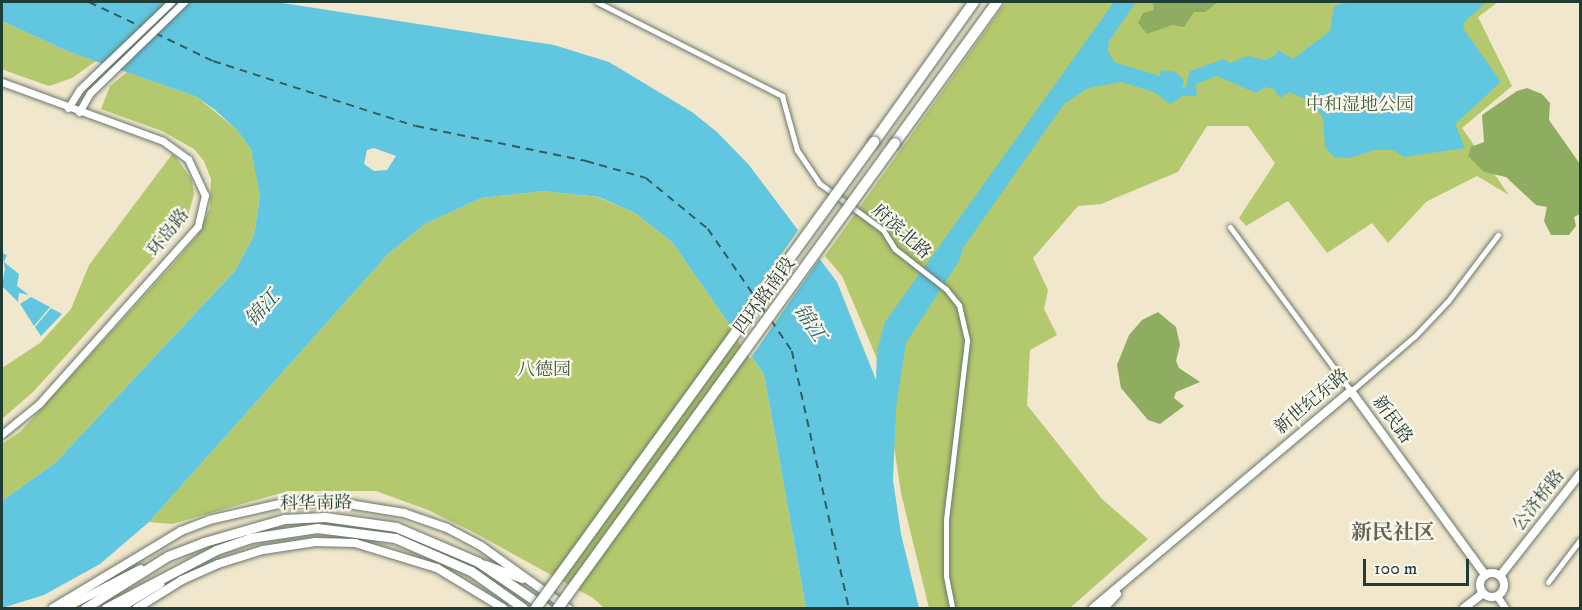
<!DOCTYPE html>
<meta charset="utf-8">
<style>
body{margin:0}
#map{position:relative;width:1582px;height:610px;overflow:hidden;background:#f1e7cd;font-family:"IM FELL DW Pica","Noto Serif SC",serif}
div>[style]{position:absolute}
.green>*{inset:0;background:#b4c96d}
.forest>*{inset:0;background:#8fad60}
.water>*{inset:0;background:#61c6df}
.pier>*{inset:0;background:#f1e7cd}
.ferry>*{height:1.5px;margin-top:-0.75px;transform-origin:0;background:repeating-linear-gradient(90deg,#305f5f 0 8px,transparent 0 14px)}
.roads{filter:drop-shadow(0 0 2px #68786a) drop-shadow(0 0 2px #68786a)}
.minor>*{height:5px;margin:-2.5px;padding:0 2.5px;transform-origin:2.5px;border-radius:2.5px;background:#fff}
.tertiary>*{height:7px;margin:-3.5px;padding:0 3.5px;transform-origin:3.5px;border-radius:3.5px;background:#fff}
.secondary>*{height:8px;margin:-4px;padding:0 4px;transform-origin:4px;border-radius:4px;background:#fff}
.secondary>.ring{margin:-4px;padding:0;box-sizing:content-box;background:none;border:8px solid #fff;border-radius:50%}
.trunk>*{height:9px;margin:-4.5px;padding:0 4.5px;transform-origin:4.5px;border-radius:4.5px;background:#fff}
.motorway>*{height:10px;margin:-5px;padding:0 5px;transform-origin:5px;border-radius:5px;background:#fff}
.bridges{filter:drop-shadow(0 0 2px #68786a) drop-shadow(0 0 2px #68786a)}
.motorway-bridge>*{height:10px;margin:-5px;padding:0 5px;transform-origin:5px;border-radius:5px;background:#fff}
span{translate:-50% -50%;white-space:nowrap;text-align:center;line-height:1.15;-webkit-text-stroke:4.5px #fbf7ec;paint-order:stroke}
.park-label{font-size:18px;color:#446042}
.street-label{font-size:18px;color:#1f3d34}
.water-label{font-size:20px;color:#305f5f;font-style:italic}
.quarter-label{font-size:21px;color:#626653;font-weight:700}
.frame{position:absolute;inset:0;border:3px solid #1f3d34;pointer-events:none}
.scale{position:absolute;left:1363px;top:559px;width:106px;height:27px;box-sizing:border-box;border:3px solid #1f3d34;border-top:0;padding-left:8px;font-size:18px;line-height:21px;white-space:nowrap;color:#1f3d34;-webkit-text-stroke:4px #fbf7ec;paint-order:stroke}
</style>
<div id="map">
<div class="green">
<i style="clip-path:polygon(1006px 2px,1498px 2px,1478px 17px,1512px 86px,1462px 128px,1509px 195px,1477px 176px,1426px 202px,1388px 243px,1372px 223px,1327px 253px,1288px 201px,1246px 226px,1239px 218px,1275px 163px,1248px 126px,1207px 126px,1178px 172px,1101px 204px,1078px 206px,1033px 258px,1048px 290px,1044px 309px,1057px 335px,1030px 350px,1027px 405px,1102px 499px,1148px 539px,1070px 608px,929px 608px,901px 493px,883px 373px,842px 276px,825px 256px)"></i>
<i style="clip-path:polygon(2px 21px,67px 51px,96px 61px,72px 78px,49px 86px,12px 73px,2px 69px)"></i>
<i style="clip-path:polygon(127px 72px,197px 97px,237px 130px,251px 149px,256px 170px,260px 196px,254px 235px,235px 271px,55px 463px,2px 501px,2px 444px,20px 432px,175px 262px,197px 236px,210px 208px,211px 179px,204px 161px,194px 149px,162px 131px,101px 109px,110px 86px)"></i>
<i style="clip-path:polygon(173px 153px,192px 180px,194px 194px,186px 223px,34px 391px,2px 419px,2px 368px,40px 343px,71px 309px,89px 265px)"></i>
<i style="clip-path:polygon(543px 191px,598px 197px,635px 213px,672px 242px,764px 374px,806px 608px,604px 608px,593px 598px,475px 533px,428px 510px,376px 491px,288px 491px,172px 524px,149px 522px,388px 254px,425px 224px,481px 198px)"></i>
</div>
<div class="forest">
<i style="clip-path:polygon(1153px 2px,1218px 2px,1205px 12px,1194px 12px,1184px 27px,1172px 25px,1147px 34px,1138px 23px,1143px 13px,1154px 10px)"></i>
<i style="clip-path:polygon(1527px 88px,1542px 94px,1550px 103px,1549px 120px,1580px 164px,1580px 214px,1574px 217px,1576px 226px,1569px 235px,1551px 235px,1544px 221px,1547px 207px,1536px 205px,1506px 177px,1484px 172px,1468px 156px,1471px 147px,1484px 142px,1482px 115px,1517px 91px)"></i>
<i style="clip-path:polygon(1158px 312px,1176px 327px,1180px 345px,1176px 361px,1179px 368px,1200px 382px,1176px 392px,1174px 398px,1184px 406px,1160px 424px,1148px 420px,1121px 388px,1117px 365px,1129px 335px,1142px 320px)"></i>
</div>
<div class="water">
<i style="clip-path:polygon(evenodd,2px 2px,276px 2px,554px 45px,609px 62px,692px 112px,717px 132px,749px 165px,837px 282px,876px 380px,877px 351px,885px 322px,1114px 2px,1136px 2px,1109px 41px,1108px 51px,1114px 62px,1160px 76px,1161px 70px,1175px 72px,1184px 80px,1182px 88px,1186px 87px,1190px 71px,1224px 59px,1230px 63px,1248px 56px,1265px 60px,1275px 56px,1278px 50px,1293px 59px,1330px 31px,1334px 6px,1351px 2px,1487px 2px,1465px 21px,1463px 28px,1501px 82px,1455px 124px,1465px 148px,1404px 157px,1393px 150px,1375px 150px,1350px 158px,1334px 157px,1325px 147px,1323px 119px,1313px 102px,1289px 92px,1280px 98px,1274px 89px,1265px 87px,1256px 93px,1217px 76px,1196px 84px,1197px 96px,1183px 96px,1170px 104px,1154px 92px,1121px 82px,1088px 88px,1064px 104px,963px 248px,959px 261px,906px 343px,896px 408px,893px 480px,901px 534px,919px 608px,806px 608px,764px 374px,672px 242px,635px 213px,599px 197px,543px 191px,481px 198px,425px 224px,388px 254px,149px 522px,100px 564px,44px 595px,2px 608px,2px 501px,55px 463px,235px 271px,254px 235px,260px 196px,251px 149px,237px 130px,215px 110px,197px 97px,67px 51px,2px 21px,2px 2px,374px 148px,396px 156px,387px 170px,374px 171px,364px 164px,367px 150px,374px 148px)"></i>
<i style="clip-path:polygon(2px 253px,7px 255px,4px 262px,19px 274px,17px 286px,29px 295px,19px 293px,18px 302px,2px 286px,5px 269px)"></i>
<i style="clip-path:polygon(31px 297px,50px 307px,34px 326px,20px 304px)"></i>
<i style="clip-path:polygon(51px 308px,62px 314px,41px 336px,35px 327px)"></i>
</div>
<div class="pier">
<i style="clip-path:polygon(799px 229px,821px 257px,750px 359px,729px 328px)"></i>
</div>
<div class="ferry">
<i style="left:89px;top:2px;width:59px;rotate:25.3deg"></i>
<i style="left:155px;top:33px;width:64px;rotate:25.8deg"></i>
<i style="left:213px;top:61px;width:213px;rotate:17.8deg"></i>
<i style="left:416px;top:126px;width:174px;rotate:11.6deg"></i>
<i style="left:586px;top:161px;width:62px;rotate:15.8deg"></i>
<i style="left:646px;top:178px;width:80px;rotate:39.4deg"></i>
<i style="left:708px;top:229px;width:83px;rotate:55.3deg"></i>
<i style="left:761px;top:305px;width:10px;rotate:61deg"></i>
<i style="left:771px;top:320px;width:37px;rotate:56deg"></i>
<i style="left:792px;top:351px;width:263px;rotate:77.5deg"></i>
</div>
<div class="roads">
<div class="minor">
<i style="left:597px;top:2px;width:208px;rotate:26.9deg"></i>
<i style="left:782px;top:96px;width:56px;rotate:74.5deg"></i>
<i style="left:797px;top:150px;width:40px;rotate:56deg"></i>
<i style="left:819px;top:183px;width:79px;rotate:36.3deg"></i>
<i style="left:883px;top:230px;width:22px;rotate:58deg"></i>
<i style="left:895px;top:249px;width:65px;rotate:38.1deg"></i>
<i style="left:946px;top:289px;width:21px;rotate:51deg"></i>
<i style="left:959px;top:305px;width:37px;rotate:77deg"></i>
<i style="left:967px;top:341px;width:181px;rotate:96.7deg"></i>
<i style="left:946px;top:521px;width:55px;rotate:90deg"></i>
<i style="left:946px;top:576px;width:33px;rotate:79deg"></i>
<i style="left:1230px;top:227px;width:204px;rotate:53.6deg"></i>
<i style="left:1351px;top:391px;width:84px;rotate:-40.7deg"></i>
<i style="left:1415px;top:336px;width:48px;rotate:-46.7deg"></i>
<i style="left:1448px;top:301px;width:83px;rotate:-52.9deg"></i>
<i style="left:1548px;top:582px;width:53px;rotate:-52.7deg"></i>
</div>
<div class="tertiary">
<i style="left:2px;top:82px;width:171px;rotate:20.1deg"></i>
<i style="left:163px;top:141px;width:31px;rotate:36deg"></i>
<i style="left:188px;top:159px;width:40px;rotate:65deg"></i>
<i style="left:205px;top:195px;width:32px;rotate:103deg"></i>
<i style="left:198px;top:226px;width:237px;rotate:131.8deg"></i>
<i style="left:40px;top:403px;width:49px;rotate:140.8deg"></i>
<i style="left:68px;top:108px;width:22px;rotate:-58deg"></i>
<i style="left:80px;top:89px;width:126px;rotate:-43.7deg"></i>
<i style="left:79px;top:112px;width:22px;rotate:-60deg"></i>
<i style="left:90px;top:93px;width:131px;rotate:-44.1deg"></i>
<i style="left:1497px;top:596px;width:14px;rotate:56deg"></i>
</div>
<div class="secondary">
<i style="left:486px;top:565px;width:39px;rotate:21deg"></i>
<i class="ring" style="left:1480px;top:573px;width:16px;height:16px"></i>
<i style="left:1500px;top:576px;width:130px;rotate:-51.9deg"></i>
<i style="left:53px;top:608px;width:149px;rotate:-31deg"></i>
<i style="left:181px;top:531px;width:30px;rotate:-21deg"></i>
<i style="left:209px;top:520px;width:77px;rotate:-12.8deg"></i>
<i style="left:284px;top:503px;width:46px;rotate:-2.5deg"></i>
<i style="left:330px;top:501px;width:75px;rotate:9.2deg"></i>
<i style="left:404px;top:513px;width:46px;rotate:19.2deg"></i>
<i style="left:447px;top:528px;width:38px;rotate:28deg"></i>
<i style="left:481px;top:546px;width:107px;rotate:35.5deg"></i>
<i style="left:65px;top:608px;width:85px;rotate:-27.2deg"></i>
<i style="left:120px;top:608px;width:47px;rotate:-31deg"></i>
<i style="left:137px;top:608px;width:53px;rotate:-31.9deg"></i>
<i style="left:182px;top:580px;width:39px;rotate:-24deg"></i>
<i style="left:218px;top:564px;width:47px;rotate:-17.3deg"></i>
<i style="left:263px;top:550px;width:53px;rotate:-8.7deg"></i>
<i style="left:315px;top:542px;width:40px;rotate:1.4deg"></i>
<i style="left:355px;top:543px;width:86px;rotate:17deg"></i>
<i style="left:437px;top:568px;width:77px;rotate:31.2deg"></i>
<i style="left:1093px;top:608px;width:337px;rotate:-40.1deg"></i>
<i style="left:1351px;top:391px;width:228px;rotate:53.9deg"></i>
<i style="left:1104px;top:608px;width:19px;rotate:-47deg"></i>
<i style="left:1464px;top:608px;width:24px;rotate:-38deg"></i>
</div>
<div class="trunk">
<i style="left:85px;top:608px;width:98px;rotate:-32.1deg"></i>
<i style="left:168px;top:556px;width:39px;rotate:-21deg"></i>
<i style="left:204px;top:542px;width:83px;rotate:-16deg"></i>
<i style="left:284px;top:519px;width:41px;rotate:-2.8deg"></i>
<i style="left:325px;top:517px;width:72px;rotate:8deg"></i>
<i style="left:396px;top:527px;width:89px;rotate:23.1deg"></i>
<i style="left:478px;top:562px;width:82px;rotate:34.1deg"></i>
<i style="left:106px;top:608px;width:124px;rotate:-27.8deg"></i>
<i style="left:216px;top:550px;width:36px;rotate:-19deg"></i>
<i style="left:250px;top:538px;width:68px;rotate:-8.5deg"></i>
<i style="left:317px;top:528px;width:79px;rotate:7.3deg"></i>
<i style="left:395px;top:538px;width:83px;rotate:23.5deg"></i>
<i style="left:471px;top:571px;width:64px;rotate:35.4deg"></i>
</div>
<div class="motorway">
<i style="left:874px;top:142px;width:172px;rotate:-54.5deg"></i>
<i style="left:895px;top:143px;width:174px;rotate:-54.1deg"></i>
</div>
</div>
<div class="bridges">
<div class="motorway-bridge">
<i style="left:536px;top:608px;width:576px;rotate:-54.05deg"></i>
<i style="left:558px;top:608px;width:574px;rotate:-54.07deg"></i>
</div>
</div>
<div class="park-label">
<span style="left:1360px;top:105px">中和湿地公园</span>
<span style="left:544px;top:370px">八德园</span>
</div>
<div class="street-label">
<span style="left:901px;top:232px;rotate:42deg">府滨北路</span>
<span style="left:169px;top:233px;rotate:-52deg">环岛路</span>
<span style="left:765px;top:296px;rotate:-54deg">四环路南段</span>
<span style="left:1312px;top:402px;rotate:-40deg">新世纪东路</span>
<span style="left:1392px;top:420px;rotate:54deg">新民路</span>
<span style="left:1539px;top:501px;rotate:-52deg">公济桥路</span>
<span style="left:316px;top:504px;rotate:-1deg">科华南路</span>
</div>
<div class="water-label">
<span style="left:263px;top:309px;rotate:-48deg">锦江</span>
<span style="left:809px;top:323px;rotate:57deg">锦江</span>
</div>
<div class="quarter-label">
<span style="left:1393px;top:533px">新民社区</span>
</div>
<div class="frame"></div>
<div class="scale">100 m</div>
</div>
